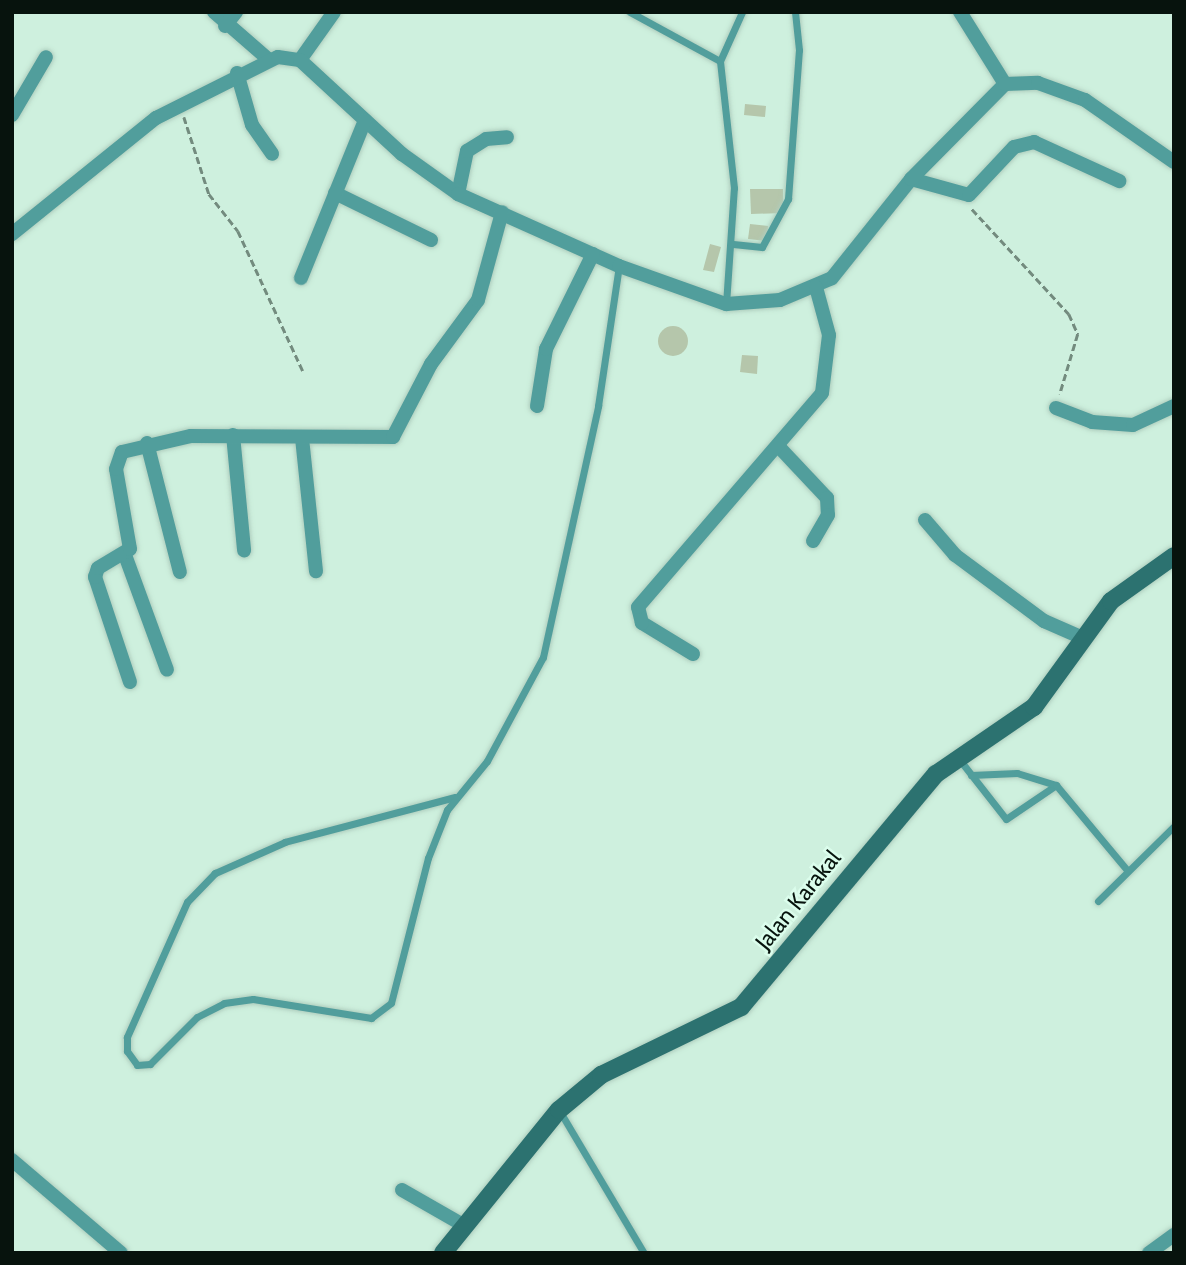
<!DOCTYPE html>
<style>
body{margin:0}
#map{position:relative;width:1186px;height:1265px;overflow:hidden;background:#cef0de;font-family:Cabin,sans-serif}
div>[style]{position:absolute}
.building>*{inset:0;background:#b5c6ab}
.round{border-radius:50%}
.path>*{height:2.5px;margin-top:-1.25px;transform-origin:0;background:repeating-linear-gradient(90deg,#738b7e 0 7px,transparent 0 10.5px)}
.roads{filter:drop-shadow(0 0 2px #aecdbd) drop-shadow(0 0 2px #aecdbd)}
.service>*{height:7px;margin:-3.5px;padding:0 3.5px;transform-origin:3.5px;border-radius:3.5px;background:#519e9c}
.minor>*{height:14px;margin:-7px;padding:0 7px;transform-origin:7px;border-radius:7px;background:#519e9c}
.secondary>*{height:18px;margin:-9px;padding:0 9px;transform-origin:9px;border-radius:9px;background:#2c7270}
span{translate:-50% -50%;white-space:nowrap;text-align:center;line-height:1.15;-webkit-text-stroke:5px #dbfdec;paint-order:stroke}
.street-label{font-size:23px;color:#07130d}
.frame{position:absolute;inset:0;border:14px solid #07130d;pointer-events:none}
</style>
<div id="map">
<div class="building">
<i style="clip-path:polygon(745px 104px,766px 106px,765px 117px,744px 115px)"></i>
<i style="clip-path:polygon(750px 189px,783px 189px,783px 213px,751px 214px)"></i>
<i style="clip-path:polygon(750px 224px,768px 226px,767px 241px,748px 239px)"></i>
<i style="clip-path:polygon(710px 244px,721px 247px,714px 272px,703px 270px)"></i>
<i class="round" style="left:658px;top:326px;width:30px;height:30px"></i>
<i style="clip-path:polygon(742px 355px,758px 356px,757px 374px,740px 372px)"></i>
</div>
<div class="path">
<i style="left:184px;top:117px;width:81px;rotate:72deg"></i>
<i style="left:209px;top:194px;width:47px;rotate:51.9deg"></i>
<i style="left:238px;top:231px;width:154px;rotate:65.1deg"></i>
<i style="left:972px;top:209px;width:143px;rotate:47.3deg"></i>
<i style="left:1069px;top:314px;width:22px;rotate:66deg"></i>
<i style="left:1078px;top:334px;width:63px;rotate:106.7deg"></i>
</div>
<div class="roads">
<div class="service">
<i style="left:630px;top:12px;width:102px;rotate:28.6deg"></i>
<i style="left:733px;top:244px;width:29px;rotate:6deg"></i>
<i style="left:762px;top:247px;width:55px;rotate:-61.6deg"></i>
<i style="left:788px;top:199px;width:149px;rotate:-85.8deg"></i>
<i style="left:799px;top:50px;width:38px;rotate:-96deg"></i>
<i style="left:726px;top:304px;width:116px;rotate:-86.1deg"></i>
<i style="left:734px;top:188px;width:128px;rotate:-96.3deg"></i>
<i style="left:720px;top:61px;width:54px;rotate:-65.8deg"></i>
<i style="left:959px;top:759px;width:76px;rotate:51.9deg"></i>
<i style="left:1006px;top:819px;width:60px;rotate:-34.2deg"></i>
<i style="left:971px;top:775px;width:46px;rotate:-2.5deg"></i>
<i style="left:1017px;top:773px;width:41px;rotate:17.1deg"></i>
<i style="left:1056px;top:785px;width:111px;rotate:50.1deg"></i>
<i style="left:455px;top:797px;width:176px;rotate:165.2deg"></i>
<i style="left:285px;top:842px;width:77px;rotate:156.1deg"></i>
<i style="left:215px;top:873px;width:40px;rotate:134deg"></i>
<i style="left:187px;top:902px;width:148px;rotate:114deg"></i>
<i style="left:127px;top:1037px;width:14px;rotate:90deg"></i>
<i style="left:127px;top:1051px;width:17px;rotate:54deg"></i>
<i style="left:137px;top:1065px;width:13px;rotate:-4deg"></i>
<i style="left:150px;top:1064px;width:66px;rotate:-45deg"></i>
<i style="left:197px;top:1017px;width:30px;rotate:-27deg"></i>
<i style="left:224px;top:1003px;width:29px;rotate:-8deg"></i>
<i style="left:253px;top:999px;width:120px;rotate:9.1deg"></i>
<i style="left:371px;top:1018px;width:25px;rotate:-37deg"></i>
<i style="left:391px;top:1003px;width:150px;rotate:-75.7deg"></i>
<i style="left:428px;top:858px;width:52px;rotate:-68.4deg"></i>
<i style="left:447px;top:810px;width:63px;rotate:-50.8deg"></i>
<i style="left:487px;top:761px;width:118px;rotate:-61.7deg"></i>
<i style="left:543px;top:657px;width:257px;rotate:-77.6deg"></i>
<i style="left:598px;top:406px;width:142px;rotate:-81.5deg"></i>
<i style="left:1098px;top:901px;width:107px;rotate:-44.6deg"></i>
<i style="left:559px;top:1110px;width:166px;rotate:59.3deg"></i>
</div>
<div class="minor">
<i style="left:214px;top:12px;width:70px;rotate:41deg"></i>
<i style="left:960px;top:12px;width:85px;rotate:58deg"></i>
<i style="left:225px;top:26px;width:18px;rotate:-52deg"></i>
<i style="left:300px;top:60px;width:59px;rotate:-54.7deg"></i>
<i style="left:237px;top:73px;width:54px;rotate:73.9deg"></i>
<i style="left:252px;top:125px;width:35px;rotate:55deg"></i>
<i style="left:12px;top:115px;width:67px;rotate:-59.6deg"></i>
<i style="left:911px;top:179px;width:60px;rotate:15.4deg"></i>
<i style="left:969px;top:195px;width:66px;rotate:-46.8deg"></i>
<i style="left:1014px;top:147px;width:21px;rotate:-14deg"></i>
<i style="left:1034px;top:142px;width:94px;rotate:24.6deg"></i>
<i style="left:335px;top:193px;width:107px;rotate:26.1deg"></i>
<i style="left:458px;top:194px;width:44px;rotate:-78.2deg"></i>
<i style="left:467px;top:151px;width:22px;rotate:-32deg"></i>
<i style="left:486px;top:139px;width:21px;rotate:-5deg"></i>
<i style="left:12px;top:234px;width:185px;rotate:-38.9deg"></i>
<i style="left:156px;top:118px;width:136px;rotate:-26.6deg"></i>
<i style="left:278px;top:57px;width:22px;rotate:8deg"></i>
<i style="left:300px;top:60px;width:139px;rotate:42.7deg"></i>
<i style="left:402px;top:154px;width:69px;rotate:35.5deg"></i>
<i style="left:458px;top:194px;width:176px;rotate:24.1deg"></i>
<i style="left:619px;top:266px;width:114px;rotate:19.6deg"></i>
<i style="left:726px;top:304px;width:54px;rotate:-4.2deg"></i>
<i style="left:780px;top:300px;width:56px;rotate:-22.9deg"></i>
<i style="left:832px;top:278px;width:127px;rotate:-51.4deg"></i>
<i style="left:911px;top:179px;width:134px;rotate:-45.3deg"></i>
<i style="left:1005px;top:84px;width:33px;rotate:-2deg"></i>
<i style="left:1038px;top:83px;width:50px;rotate:19.9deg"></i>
<i style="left:1085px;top:100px;width:108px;rotate:34.9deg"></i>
<i style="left:301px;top:278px;width:170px;rotate:-67.9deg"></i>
<i style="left:537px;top:406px;width:58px;rotate:-81deg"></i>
<i style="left:546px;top:349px;width:106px;rotate:-63.7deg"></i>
<i style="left:1056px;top:408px;width:39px;rotate:21deg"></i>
<i style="left:1092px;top:422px;width:41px;rotate:4.2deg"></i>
<i style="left:1133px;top:425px;width:45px;rotate:-24.9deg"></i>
<i style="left:233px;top:435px;width:116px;rotate:84.5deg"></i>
<i style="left:302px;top:438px;width:134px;rotate:84deg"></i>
<i style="left:147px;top:443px;width:133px;rotate:75.7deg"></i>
<i style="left:779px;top:447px;width:70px;rotate:46.7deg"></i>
<i style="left:827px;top:498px;width:17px;rotate:87deg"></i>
<i style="left:828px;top:515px;width:30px;rotate:120deg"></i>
<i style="left:925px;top:520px;width:46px;rotate:49.4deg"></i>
<i style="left:955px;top:555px;width:111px;rotate:36.6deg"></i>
<i style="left:1044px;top:621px;width:43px;rotate:23.6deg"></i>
<i style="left:125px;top:555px;width:122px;rotate:69.9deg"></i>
<i style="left:693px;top:654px;width:60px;rotate:-148.7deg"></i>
<i style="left:642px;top:623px;width:16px;rotate:-104deg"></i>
<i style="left:638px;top:607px;width:282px;rotate:-49.3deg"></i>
<i style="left:822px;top:393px;width:58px;rotate:-83.1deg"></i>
<i style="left:829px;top:335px;width:50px;rotate:-105.2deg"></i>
<i style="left:130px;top:682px;width:111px;rotate:-108.4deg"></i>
<i style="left:95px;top:577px;width:9px;rotate:-72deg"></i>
<i style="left:98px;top:568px;width:37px;rotate:-31deg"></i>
<i style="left:130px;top:549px;width:81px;rotate:-99.9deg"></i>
<i style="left:116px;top:469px;width:18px;rotate:-71deg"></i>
<i style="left:122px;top:452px;width:71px;rotate:-13.1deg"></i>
<i style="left:191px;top:436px;width:202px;rotate:0.3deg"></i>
<i style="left:393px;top:437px;width:82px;rotate:-62.5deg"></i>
<i style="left:431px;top:364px;width:79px;rotate:-53.7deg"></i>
<i style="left:478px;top:300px;width:91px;rotate:-74.7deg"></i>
<i style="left:12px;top:1160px;width:143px;rotate:40.5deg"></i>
<i style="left:402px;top:1190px;width:70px;rotate:29.8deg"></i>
<i style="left:1149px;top:1253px;width:31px;rotate:-36deg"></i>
</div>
<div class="secondary">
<i style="left:443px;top:1253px;width:184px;rotate:-51deg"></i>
<i style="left:559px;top:1110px;width:55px;rotate:-39.8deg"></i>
<i style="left:601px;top:1075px;width:156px;rotate:-25.9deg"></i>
<i style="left:741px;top:1007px;width:304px;rotate:-50.1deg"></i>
<i style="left:936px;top:774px;width:119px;rotate:-34.4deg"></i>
<i style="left:1034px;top:707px;width:131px;rotate:-54deg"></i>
<i style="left:1111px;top:601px;width:77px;rotate:-35.5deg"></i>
</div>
</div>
<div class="street-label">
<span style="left:798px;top:900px;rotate:-51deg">Jalan Karakal</span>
</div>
<div class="frame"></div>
</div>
